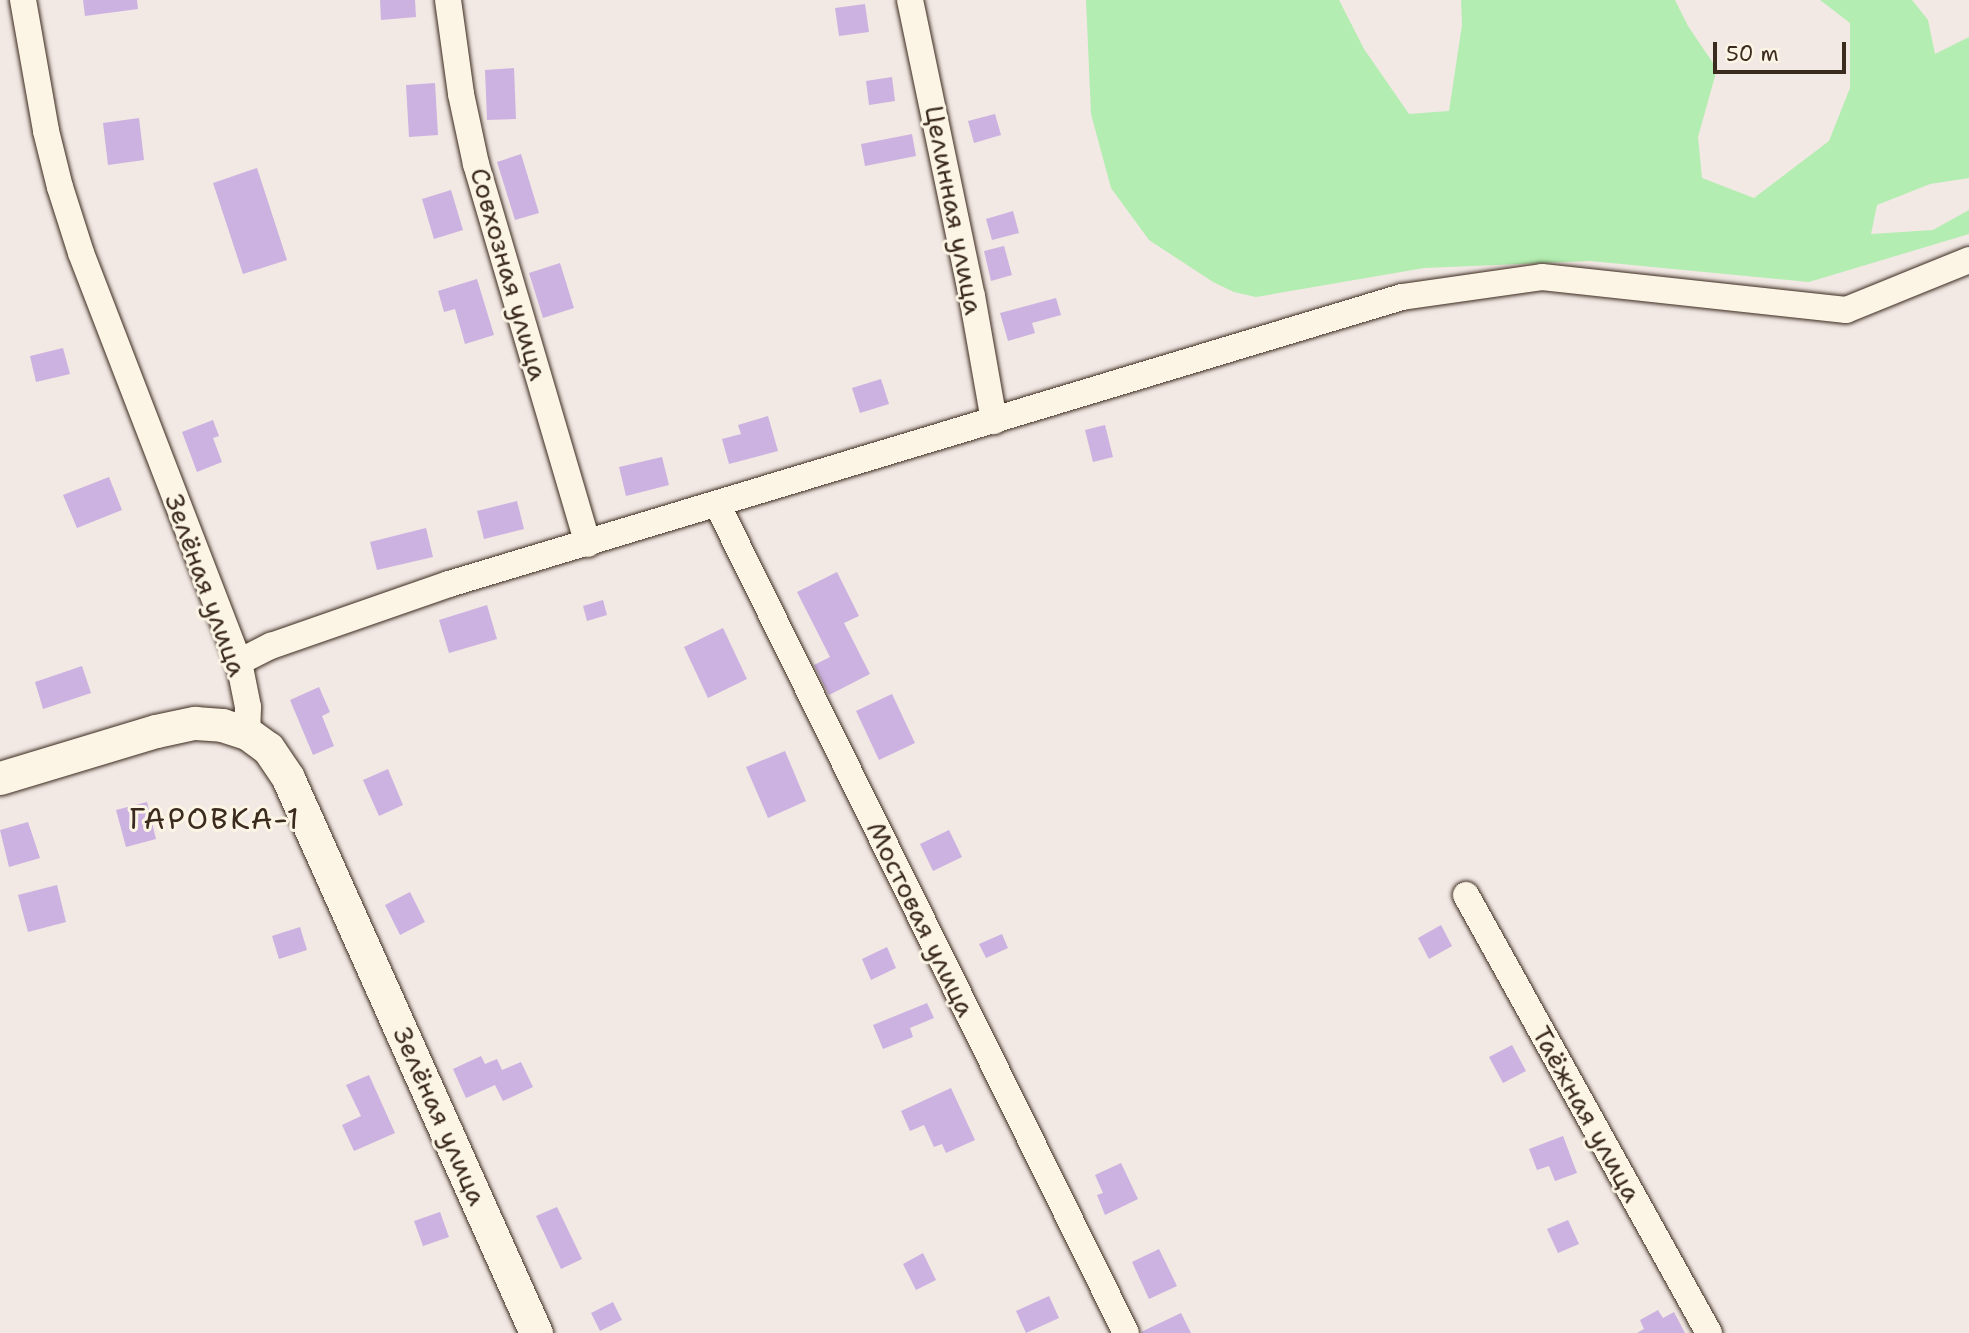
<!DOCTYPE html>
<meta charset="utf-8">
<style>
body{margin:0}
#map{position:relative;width:1969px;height:1333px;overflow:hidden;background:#f2e8e4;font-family:"Shantell Sans",sans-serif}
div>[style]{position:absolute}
.green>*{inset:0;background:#b3edb1}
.building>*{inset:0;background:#ccb2e0}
.roads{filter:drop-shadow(0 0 2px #3b2a1e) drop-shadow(0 0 2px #3b2a1e)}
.minor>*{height:26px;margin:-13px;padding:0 13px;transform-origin:13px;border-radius:13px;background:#fcf5e5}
.major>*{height:33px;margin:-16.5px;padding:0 16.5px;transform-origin:16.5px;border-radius:16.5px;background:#fcf5e5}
span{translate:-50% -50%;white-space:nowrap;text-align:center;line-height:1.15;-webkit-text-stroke:6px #fcf5e5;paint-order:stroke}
.street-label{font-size:26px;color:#3b2a1e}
.quarter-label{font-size:30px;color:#3b2a1e;letter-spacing:2px}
.scale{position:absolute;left:1713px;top:42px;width:133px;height:32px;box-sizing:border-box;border:4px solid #3b2a1e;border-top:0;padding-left:9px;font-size:21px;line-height:24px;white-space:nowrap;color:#3b2a1e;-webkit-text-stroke:5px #fcf5e5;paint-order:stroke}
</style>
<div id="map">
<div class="green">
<i style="clip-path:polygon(1086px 0,1339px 0,1364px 49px,1409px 114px,1449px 111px,1462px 25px,1461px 0,1675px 0,1688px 26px,1717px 69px,1698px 137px,1702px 178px,1754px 198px,1829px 141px,1850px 88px,1850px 23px,1820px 0,1912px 0,1928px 20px,1935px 54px,1969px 37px,1969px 178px,1930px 184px,1877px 205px,1871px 234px,1933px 230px,1969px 210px,1969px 234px,1809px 282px,1590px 261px,1424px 268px,1256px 297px,1234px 292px,1213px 282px,1149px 240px,1111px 188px,1091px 114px)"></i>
</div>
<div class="building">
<i style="clip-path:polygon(83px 0,137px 0,138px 9px,85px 16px)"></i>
<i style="clip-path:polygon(380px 0,415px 0,416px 17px,381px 20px)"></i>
<i style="clip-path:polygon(865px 4px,869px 32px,839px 36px,835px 8px)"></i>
<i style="clip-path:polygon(514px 68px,516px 119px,487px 120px,485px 70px)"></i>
<i style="clip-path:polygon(892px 77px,895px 101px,869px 105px,866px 81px)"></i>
<i style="clip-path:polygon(435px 83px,438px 135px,409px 137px,406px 85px)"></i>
<i style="clip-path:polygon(995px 114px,1001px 135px,974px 143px,968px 121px)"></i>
<i style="clip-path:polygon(139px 118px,144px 160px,108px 165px,103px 123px)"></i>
<i style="clip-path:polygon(912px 134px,916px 156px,865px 166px,861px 144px)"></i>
<i style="clip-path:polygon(521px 154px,539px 213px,515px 220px,497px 162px)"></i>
<i style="clip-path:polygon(257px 168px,287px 260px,243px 274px,213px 183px)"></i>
<i style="clip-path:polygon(451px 190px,463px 230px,434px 239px,422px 199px)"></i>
<i style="clip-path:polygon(1013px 211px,1019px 233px,992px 240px,986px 219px)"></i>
<i style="clip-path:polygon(1004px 246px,1012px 275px,991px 281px,984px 251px)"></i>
<i style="clip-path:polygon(560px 263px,574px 308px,543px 318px,529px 273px)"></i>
<i style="clip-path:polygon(477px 279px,494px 335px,465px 344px,455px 309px,444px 312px,438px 291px)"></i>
<i style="clip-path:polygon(1056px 298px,1061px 315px,1032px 323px,1035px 333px,1008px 341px,1000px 313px)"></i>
<i style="clip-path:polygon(63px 348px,70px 374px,36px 382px,30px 356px)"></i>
<i style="clip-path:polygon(881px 379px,889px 404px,860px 413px,852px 388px)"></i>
<i style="clip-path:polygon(768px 416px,778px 451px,729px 464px,722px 439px,741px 434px,738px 425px)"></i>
<i style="clip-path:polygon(213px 420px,219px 436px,213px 438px,222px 462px,197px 472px,182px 432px)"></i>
<i style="clip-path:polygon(1105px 425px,1113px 457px,1093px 462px,1085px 430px)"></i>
<i style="clip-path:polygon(662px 457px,669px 485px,626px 496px,619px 467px)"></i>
<i style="clip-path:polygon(109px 477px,122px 510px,77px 528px,63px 495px)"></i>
<i style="clip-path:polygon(517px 501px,524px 529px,484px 539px,477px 511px)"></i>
<i style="clip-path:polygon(426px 528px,433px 557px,377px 570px,370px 542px)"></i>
<i style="clip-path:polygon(837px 572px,859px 616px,844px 623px,870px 674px,829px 695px,814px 665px,830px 657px,797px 592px)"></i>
<i style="clip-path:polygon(603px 600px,607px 615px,587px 621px,583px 606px)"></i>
<i style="clip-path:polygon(487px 605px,497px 639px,449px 653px,439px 620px)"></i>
<i style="clip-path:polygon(723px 628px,747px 679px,708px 698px,684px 647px)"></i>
<i style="clip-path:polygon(82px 666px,91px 693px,43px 709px,35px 682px)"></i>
<i style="clip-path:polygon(319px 687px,330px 712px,322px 716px,334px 746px,313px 755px,290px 700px)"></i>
<i style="clip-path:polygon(892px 694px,915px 743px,879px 760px,856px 711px)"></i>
<i style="clip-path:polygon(785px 751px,806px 801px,768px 818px,746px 767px)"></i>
<i style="clip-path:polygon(388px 769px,403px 805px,379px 816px,363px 780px)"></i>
<i style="clip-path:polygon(147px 802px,156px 839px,126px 847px,116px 810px)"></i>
<i style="clip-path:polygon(28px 822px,40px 858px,9px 867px,0 830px)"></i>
<i style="clip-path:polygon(949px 830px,962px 857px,933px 871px,920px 844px)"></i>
<i style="clip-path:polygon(57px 885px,66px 922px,28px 932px,18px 895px)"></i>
<i style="clip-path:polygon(410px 892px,425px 922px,400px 935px,385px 905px)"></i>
<i style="clip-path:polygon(1441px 925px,1452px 946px,1429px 959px,1418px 938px)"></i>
<i style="clip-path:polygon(300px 927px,307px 950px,279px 959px,272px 936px)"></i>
<i style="clip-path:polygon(1002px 934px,1008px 948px,986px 958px,979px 944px)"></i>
<i style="clip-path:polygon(887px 947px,896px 968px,871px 980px,862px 959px)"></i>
<i style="clip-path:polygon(927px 1003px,934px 1018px,910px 1028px,913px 1037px,883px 1049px,873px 1025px)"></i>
<i style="clip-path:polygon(1512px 1045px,1526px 1071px,1503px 1083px,1489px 1057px)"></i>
<i style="clip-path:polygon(481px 1056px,485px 1064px,497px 1059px,502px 1070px,521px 1062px,533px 1087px,503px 1101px,495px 1085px,466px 1098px,453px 1069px)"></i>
<i style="clip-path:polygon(369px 1075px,395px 1133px,354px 1151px,342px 1125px,361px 1116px,346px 1085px)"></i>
<i style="clip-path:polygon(951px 1088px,975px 1140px,946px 1153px,942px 1144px,934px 1147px,924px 1125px,910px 1131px,901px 1111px)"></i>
<i style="clip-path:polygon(1563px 1136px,1577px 1173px,1555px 1181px,1549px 1166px,1537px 1170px,1529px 1149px)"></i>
<i style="clip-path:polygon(1121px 1163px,1138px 1199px,1105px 1215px,1097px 1195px,1103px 1193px,1095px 1175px)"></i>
<i style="clip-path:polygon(557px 1207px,582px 1259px,561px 1269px,536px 1216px)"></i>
<i style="clip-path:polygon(440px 1212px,449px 1237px,423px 1246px,414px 1221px)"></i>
<i style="clip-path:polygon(1568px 1220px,1579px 1244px,1558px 1253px,1547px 1229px)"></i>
<i style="clip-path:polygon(1159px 1249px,1177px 1286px,1149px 1299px,1132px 1262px)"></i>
<i style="clip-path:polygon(923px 1253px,936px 1280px,916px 1290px,903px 1264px)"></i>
<i style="clip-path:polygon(1049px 1296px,1059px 1318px,1026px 1333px,1016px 1311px)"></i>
<i style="clip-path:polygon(613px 1302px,622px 1320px,600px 1331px,591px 1313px)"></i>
<i style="clip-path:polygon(1658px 1310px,1663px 1318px,1674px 1312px,1685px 1333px,1637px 1333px,1644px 1329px,1640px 1320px)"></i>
<i style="clip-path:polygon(1181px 1313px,1191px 1333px,1142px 1333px,1141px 1332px)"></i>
</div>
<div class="roads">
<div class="minor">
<i style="left:23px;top:0;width:133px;rotate:80deg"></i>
<i style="left:46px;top:131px;width:58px;rotate:76deg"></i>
<i style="left:60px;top:187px;width:69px;rotate:72.3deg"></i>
<i style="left:81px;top:253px;width:438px;rotate:68.9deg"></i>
<i style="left:239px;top:662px;width:46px;rotate:78.7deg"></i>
<i style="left:248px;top:707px;width:26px;rotate:92deg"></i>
<i style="left:448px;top:0;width:95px;rotate:82.1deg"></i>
<i style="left:461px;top:94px;width:72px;rotate:77.9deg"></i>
<i style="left:476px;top:164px;width:396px;rotate:73.6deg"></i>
<i style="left:910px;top:0;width:302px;rotate:78.2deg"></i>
<i style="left:972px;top:296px;width:127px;rotate:80deg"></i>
<i style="left:717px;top:504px;width:924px;rotate:63.74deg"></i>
<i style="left:239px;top:662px;width:36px;rotate:-27deg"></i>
<i style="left:271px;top:646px;width:188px;rotate:-19.2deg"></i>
<i style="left:449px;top:584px;width:995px;rotate:-16.76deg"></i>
<i style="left:1402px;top:297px;width:141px;rotate:-8.1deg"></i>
<i style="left:1542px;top:277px;width:306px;rotate:6.2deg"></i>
<i style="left:1846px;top:310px;width:133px;rotate:-22.1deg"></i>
<i style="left:1466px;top:895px;width:501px;rotate:60.98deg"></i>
</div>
<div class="major">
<i style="left:0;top:778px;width:163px;rotate:-16.8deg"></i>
<i style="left:156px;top:731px;width:40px;rotate:-12deg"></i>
<i style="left:195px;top:723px;width:27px;rotate:4deg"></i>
<i style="left:222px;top:725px;width:26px;rotate:18deg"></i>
<i style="left:247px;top:733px;width:26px;rotate:36deg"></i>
<i style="left:268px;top:748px;width:36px;rotate:56deg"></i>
<i style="left:288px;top:778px;width:608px;rotate:65.92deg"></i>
</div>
</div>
<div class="street-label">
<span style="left:954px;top:210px;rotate:79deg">Целинная улица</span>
<span style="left:509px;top:274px;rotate:74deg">Совхозная улица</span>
<span style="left:206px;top:585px;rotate:70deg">Зелёная улица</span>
<span style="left:921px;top:919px;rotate:64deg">Мостовая улица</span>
<span style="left:1587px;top:1114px;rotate:61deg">Таёжная улица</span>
<span style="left:440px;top:1116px;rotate:66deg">Зелёная улица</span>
</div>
<div class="quarter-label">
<span style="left:215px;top:819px">ГАРОВКА-1</span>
</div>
<div class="scale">50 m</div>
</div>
